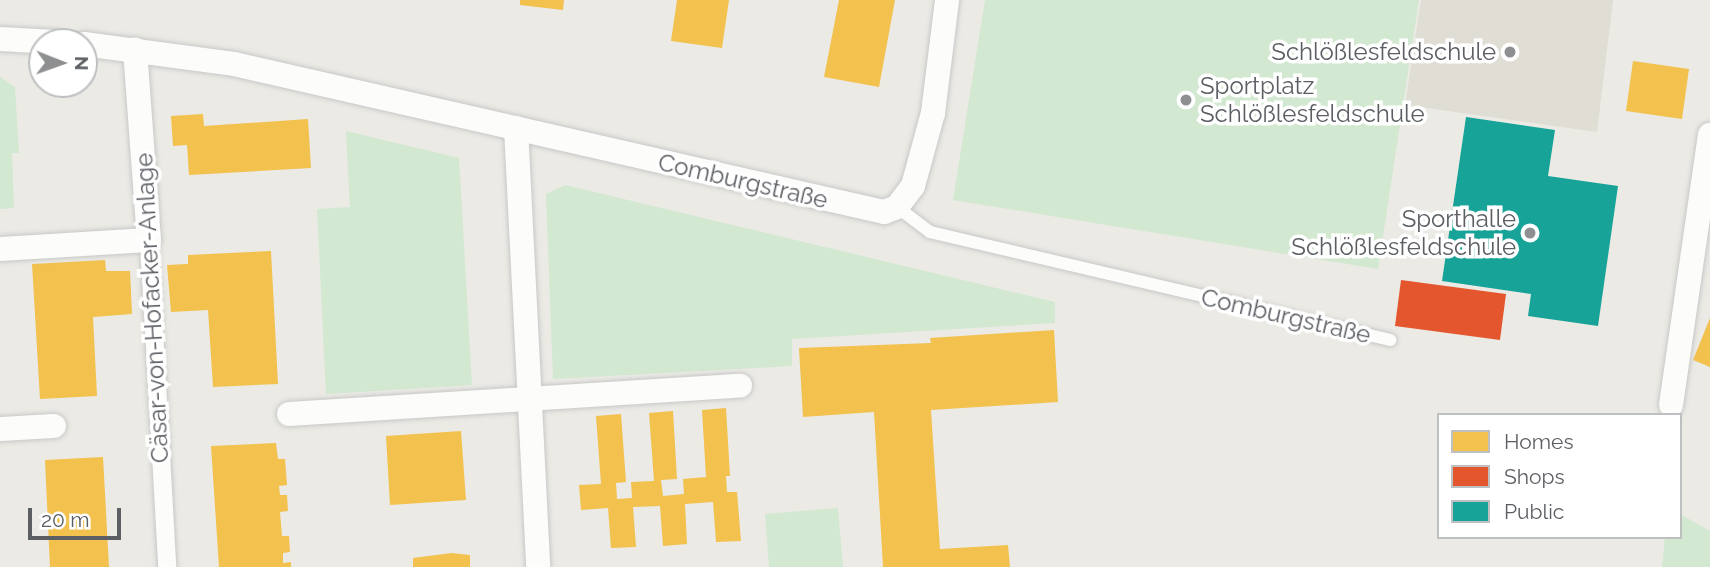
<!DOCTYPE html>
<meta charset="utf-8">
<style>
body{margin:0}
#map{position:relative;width:1710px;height:567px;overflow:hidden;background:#ebeae5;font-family:Raleway,sans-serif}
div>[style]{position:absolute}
.education>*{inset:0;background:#dfddd4}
.green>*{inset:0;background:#d2e8d0}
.homes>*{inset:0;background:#f2c14e}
.shops>*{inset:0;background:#e4572e}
.public>*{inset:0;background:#17a398}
.roads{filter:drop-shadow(0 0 2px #c8c8c7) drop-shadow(0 0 2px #c8c8c7)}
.service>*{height:12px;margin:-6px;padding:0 6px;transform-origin:6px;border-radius:6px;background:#fcfcfb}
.pedestrian>*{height:18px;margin:-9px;padding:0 9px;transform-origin:9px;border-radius:9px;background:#fcfcfb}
.minor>*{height:24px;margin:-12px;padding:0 12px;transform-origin:12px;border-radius:12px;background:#fcfcfb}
.dots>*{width:19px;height:19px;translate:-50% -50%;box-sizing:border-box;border:4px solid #fff;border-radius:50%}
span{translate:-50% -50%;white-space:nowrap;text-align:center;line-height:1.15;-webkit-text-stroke:7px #fff;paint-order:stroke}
.poi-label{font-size:24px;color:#5b5e63}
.right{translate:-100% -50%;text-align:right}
.left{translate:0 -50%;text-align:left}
.street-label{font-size:24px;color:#5b5e63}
.legend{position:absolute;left:1437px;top:413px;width:245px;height:126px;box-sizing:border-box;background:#fff;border:2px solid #bdbfc1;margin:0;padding:9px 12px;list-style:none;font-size:21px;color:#5b5e63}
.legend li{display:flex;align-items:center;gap:14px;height:35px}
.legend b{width:35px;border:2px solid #bdbfc1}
.north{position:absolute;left:28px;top:28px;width:70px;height:70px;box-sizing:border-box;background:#fff;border:2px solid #bdbfc1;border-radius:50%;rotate:91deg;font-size:19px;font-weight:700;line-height:28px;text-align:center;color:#5b5e63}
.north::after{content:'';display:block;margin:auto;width:24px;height:32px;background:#8d8f90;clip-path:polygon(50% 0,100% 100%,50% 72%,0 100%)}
.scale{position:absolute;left:28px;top:508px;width:93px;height:32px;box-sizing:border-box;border:4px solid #5b5e63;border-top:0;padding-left:9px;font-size:21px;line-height:24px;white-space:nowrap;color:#5b5e63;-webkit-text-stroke:5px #fff;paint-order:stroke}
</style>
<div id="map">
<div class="education">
<i style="clip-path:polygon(1421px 0,1613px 0,1597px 132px,1405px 105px)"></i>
</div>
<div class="green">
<i style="clip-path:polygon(985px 0,1419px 0,1378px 269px,953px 200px)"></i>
<i style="clip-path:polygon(0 77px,15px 87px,19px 153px,12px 153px,14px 208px,0 209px)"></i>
<i style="clip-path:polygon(346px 131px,459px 158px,472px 385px,326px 394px,317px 209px,350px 207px)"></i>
<i style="clip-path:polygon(565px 185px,1055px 302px,1055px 323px,792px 339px,792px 366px,553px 379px,546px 194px)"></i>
<i style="clip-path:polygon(838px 508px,843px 567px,769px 567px,765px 514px)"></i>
<i style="clip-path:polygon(1680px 514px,1710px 531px,1710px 567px,1662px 567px,1665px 537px,1680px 537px)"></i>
</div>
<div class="homes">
<i style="clip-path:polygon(520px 0,564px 0,563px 10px,520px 5px)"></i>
<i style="clip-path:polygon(677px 0,729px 0,722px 48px,671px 41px)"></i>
<i style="clip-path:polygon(839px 0,895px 0,879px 87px,824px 77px)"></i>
<i style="clip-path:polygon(1633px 61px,1689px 69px,1682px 119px,1626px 111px)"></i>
<i style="clip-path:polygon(203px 114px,204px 126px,308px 119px,311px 168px,189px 175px,187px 145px,173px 146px,171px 116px)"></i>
<i style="clip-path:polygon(271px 251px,278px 384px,213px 387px,208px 310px,171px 312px,167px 265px,188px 264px,188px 255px)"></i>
<i style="clip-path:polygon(105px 260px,106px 271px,130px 271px,132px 314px,93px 317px,97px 396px,40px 399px,32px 264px)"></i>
<i style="clip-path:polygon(1710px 318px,1710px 367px,1693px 360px)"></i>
<i style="clip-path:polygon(1054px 330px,1058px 402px,931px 410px,940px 549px,1008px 545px,1010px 567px,883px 567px,874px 412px,803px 417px,799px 348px,931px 343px,930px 338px)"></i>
<i style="clip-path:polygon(726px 408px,730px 476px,726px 476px,727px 492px,737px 492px,741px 541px,716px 542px,713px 502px,685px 504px,687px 544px,663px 546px,660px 506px,633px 507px,636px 547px,611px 548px,608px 508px,581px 510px,579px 485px,601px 484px,596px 416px,621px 414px,626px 482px,616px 483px,617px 499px,632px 498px,631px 482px,654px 481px,649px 413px,673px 411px,677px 479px,661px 480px,663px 496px,684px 494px,683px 479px,706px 477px,702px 410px)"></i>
<i style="clip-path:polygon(461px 431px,466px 500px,390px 505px,386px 436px)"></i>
<i style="clip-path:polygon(276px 443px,278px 459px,285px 459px,287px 485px,279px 486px,280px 495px,287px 495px,288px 511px,280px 512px,282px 536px,289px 536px,290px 552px,283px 553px,283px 563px,291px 562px,291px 567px,219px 567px,211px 446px)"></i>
<i style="clip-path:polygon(103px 457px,109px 567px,50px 567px,45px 460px)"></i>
<i style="clip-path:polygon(452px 553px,470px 555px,470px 567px,413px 567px,413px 558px)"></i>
</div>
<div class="shops">
<i style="clip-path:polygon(1401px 280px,1506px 294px,1500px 340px,1395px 326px)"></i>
</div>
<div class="public">
<i style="clip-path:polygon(1466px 117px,1555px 130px,1548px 176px,1618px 186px,1598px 326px,1528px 316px,1531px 294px,1442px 281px)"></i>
</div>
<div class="roads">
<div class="service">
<i style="left:897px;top:207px;width:41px;rotate:37.1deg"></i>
<i style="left:930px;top:232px;width:473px;rotate:13.2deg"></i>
</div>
<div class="pedestrian">
<i style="left:149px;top:240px;width:327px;rotate:86.8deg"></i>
</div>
<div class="minor">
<i style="left:0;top:39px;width:55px;rotate:3.1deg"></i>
<i style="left:84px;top:44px;width:151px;rotate:7.6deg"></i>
<i style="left:234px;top:64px;width:667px;rotate:12.83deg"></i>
<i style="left:884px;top:212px;width:14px;rotate:-21deg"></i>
<i style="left:897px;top:207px;width:26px;rotate:-53deg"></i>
<i style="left:913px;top:186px;width:76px;rotate:-74.7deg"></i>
<i style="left:933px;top:113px;width:114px;rotate:-82.9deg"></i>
<i style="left:516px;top:128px;width:440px;rotate:87.1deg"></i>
<i style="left:0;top:249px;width:149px;rotate:-3.5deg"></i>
<i style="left:149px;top:240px;width:191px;rotate:-94.2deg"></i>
<i style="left:1671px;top:405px;width:273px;rotate:-81.8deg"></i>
<i style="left:289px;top:414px;width:452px;rotate:-3.6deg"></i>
<i style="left:0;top:429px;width:54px;rotate:-3.2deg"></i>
</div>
</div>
<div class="dots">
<i style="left:1510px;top:52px;background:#8d8f90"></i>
<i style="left:1186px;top:100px;background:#8d8f90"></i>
<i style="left:1530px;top:233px;background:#8d8f90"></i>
</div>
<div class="poi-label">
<span class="right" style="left:1496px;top:52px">Schlößlesfeldschule</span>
<span class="left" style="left:1200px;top:100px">Sportplatz<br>Schlößlesfeldschule</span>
<span class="right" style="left:1516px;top:233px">Sporthalle<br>Schlößlesfeldschule</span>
</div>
<div class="street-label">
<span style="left:743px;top:181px;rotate:13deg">Comburgstraße</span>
<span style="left:152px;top:308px;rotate:-93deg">Cäsar-von-Hofacker-Anlage</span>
<span style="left:1286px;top:316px;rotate:13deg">Comburgstraße</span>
</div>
<ul class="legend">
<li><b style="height:19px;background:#f2c14e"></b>Homes</li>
<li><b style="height:19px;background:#e4572e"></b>Shops</li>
<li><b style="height:19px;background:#17a398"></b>Public</li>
</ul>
<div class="north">N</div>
<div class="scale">20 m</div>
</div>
